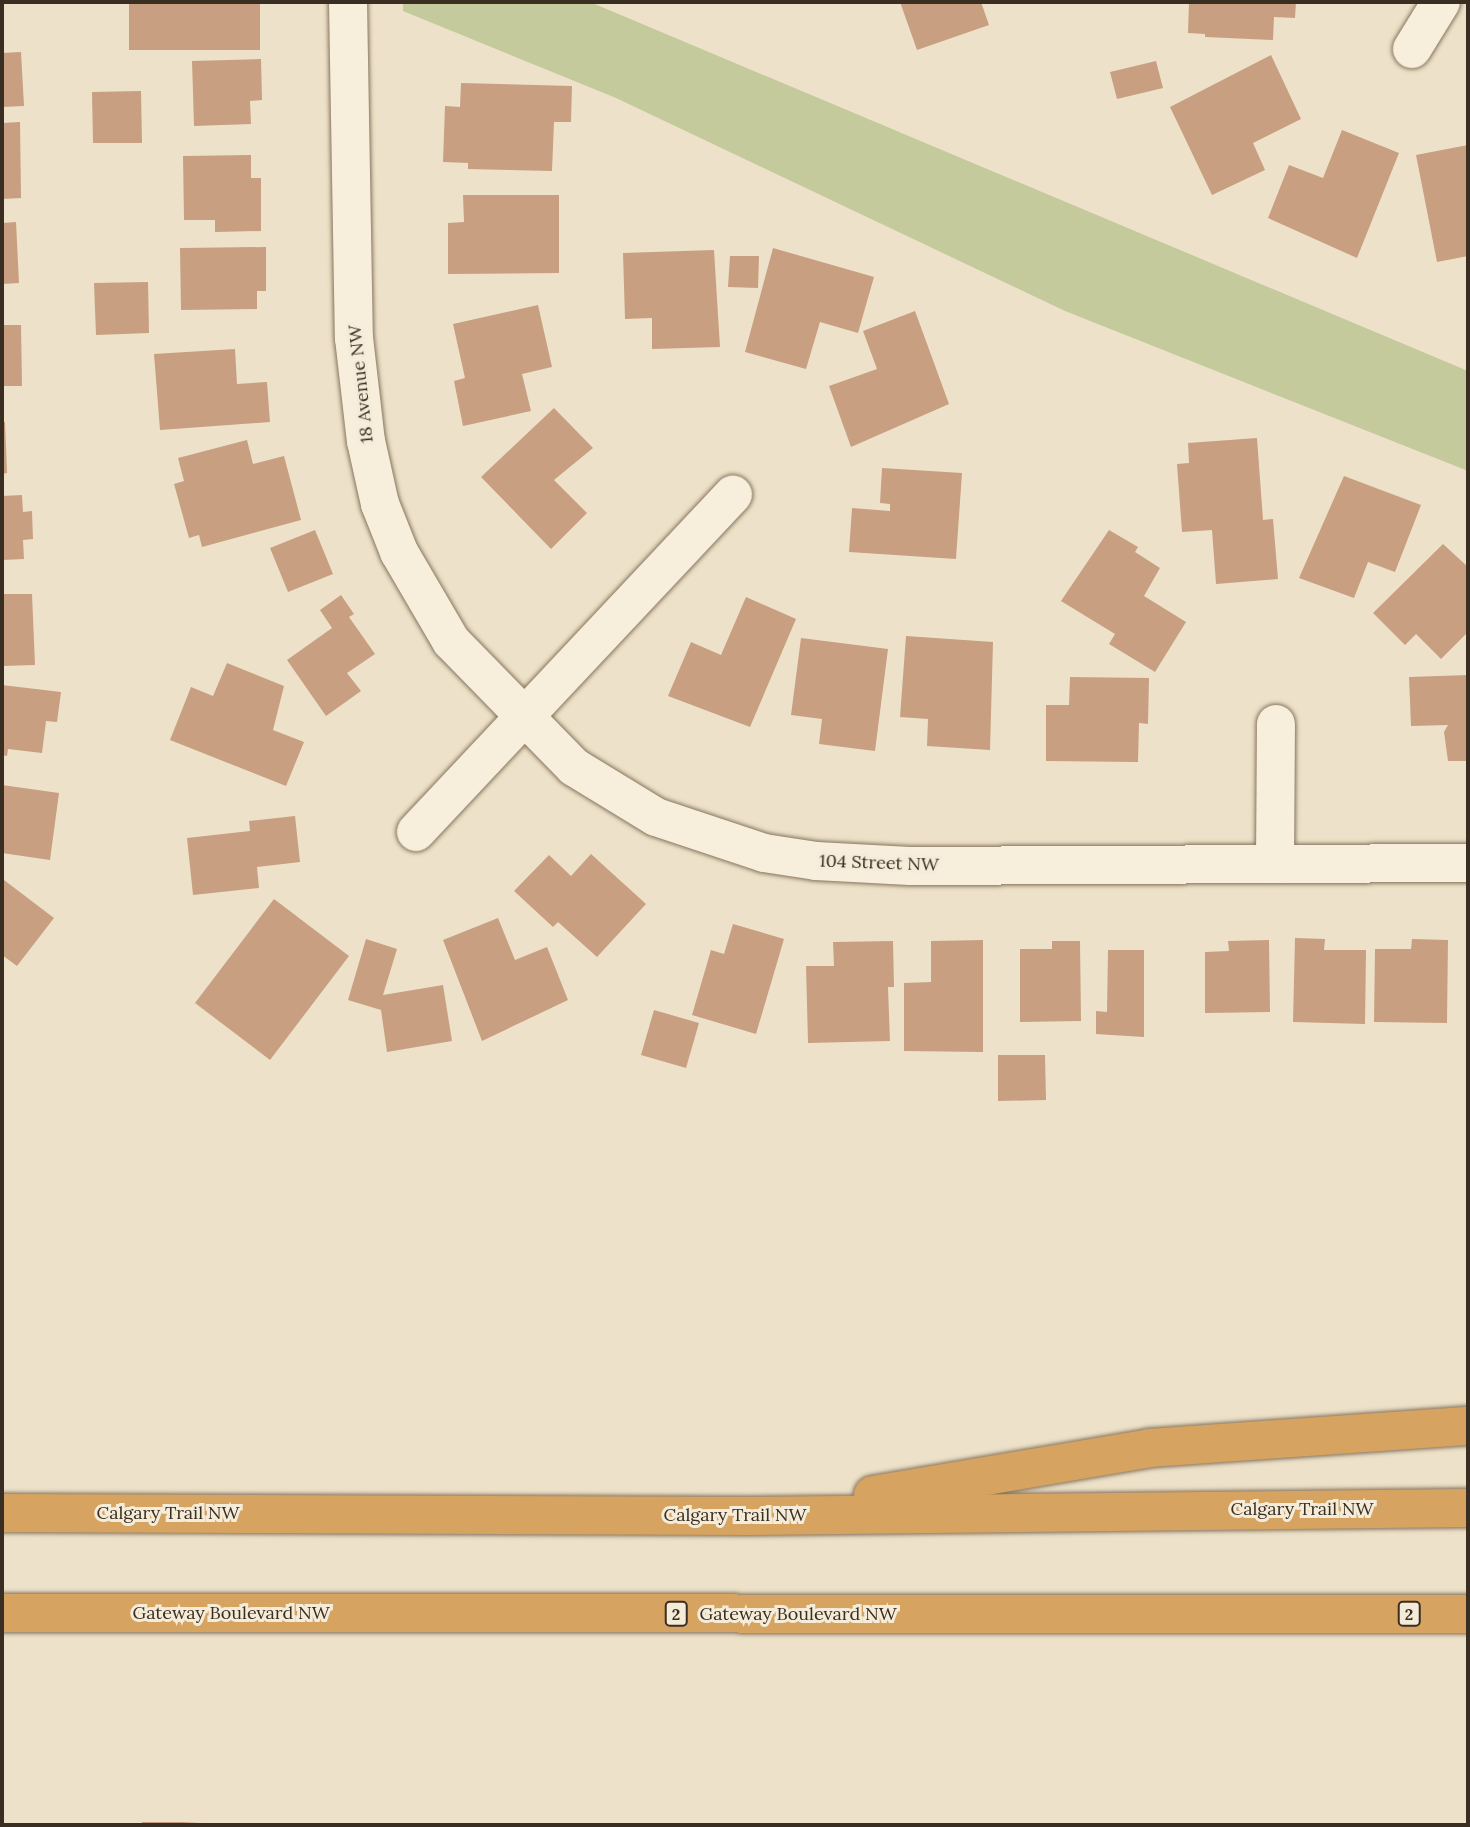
<!DOCTYPE html>
<style>
body{margin:0}
#map{position:relative;width:1470px;height:1827px;overflow:hidden;background:#ede2c9;font-family:Lora,serif}
div>[style]{position:absolute}
.green>*{inset:0;background:#c5ca9d}
.building>*{inset:0;background:#c89f81}
.roads{filter:drop-shadow(0 0 2px #88755f) drop-shadow(0 0 2px #88755f)}
.minor>*{height:38px;margin:-19px;padding:0 19px;transform-origin:19px;border-radius:19px;background:#f7efdc}
.highway>*{height:38px;margin:-19px;padding:0 19px;transform-origin:19px;border-radius:19px;background:#d6a360}
span{translate:-50% -50%;white-space:nowrap;text-align:center;line-height:1.15;-webkit-text-stroke:6px #f4ecd8;paint-order:stroke}
.shield-label span{padding:2px 5px;background:#f4ecd8;border:2px solid;border-radius:5px;-webkit-text-stroke-width:0}
.shield-label{font-size:16px;color:#3a2d21;font-weight:700}
.street-label{font-size:18px;color:#3a2d21}
.frame{position:absolute;inset:0;border:4px solid #3a2d21;pointer-events:none}
</style>
<div id="map">
<div class="green">
<i style="clip-path:polygon(403px 2px,590px 2px,1468px 371px,1468px 471px,1065px 311px,616px 98px,403px 11px)"></i>
</div>
<div class="building">
<i style="clip-path:polygon(129px 2px,260px 2px,260px 50px,129px 50px)"></i>
<i style="clip-path:polygon(900px 2px,981px 2px,989px 25px,917px 50px)"></i>
<i style="clip-path:polygon(1189px 2px,1296px 2px,1295px 18px,1274px 17px,1273px 40px,1205px 37px,1205px 34px,1188px 33px)"></i>
<i style="clip-path:polygon(21px 52px,24px 106px,2px 107px,2px 53px)"></i>
<i style="clip-path:polygon(1271px 55px,1301px 119px,1253px 143px,1265px 170px,1212px 195px,1170px 107px)"></i>
<i style="clip-path:polygon(261px 59px,262px 100px,250px 101px,251px 124px,194px 126px,192px 61px)"></i>
<i style="clip-path:polygon(1156px 61px,1163px 88px,1117px 99px,1110px 72px)"></i>
<i style="clip-path:polygon(461px 83px,572px 86px,571px 122px,554px 122px,552px 171px,468px 169px,468px 163px,443px 162px,445px 106px,460px 107px)"></i>
<i style="clip-path:polygon(141px 91px,142px 143px,93px 143px,92px 92px)"></i>
<i style="clip-path:polygon(20px 122px,21px 198px,2px 199px,2px 123px)"></i>
<i style="clip-path:polygon(1342px 130px,1399px 153px,1357px 258px,1268px 218px,1289px 165px,1323px 178px)"></i>
<i style="clip-path:polygon(1468px 145px,1468px 256px,1437px 262px,1416px 155px)"></i>
<i style="clip-path:polygon(251px 155px,251px 178px,261px 178px,261px 231px,215px 232px,215px 220px,184px 220px,183px 156px)"></i>
<i style="clip-path:polygon(463px 195px,559px 195px,559px 273px,448px 274px,448px 223px,464px 222px)"></i>
<i style="clip-path:polygon(16px 222px,19px 283px,2px 284px,2px 223px)"></i>
<i style="clip-path:polygon(266px 247px,266px 291px,257px 291px,257px 309px,181px 310px,180px 248px)"></i>
<i style="clip-path:polygon(773px 248px,874px 277px,858px 333px,820px 322px,806px 369px,745px 352px)"></i>
<i style="clip-path:polygon(714px 250px,720px 347px,652px 349px,652px 318px,625px 319px,623px 253px)"></i>
<i style="clip-path:polygon(730px 256px,759px 256px,758px 288px,728px 287px)"></i>
<i style="clip-path:polygon(148px 282px,149px 333px,96px 335px,94px 283px)"></i>
<i style="clip-path:polygon(538px 305px,552px 367px,522px 374px,531px 411px,463px 426px,454px 381px,465px 378px,453px 324px)"></i>
<i style="clip-path:polygon(915px 311px,949px 404px,851px 447px,829px 386px,877px 369px,863px 331px)"></i>
<i style="clip-path:polygon(2px 325px,21px 325px,22px 386px,2px 386px)"></i>
<i style="clip-path:polygon(235px 349px,237px 384px,267px 382px,270px 422px,160px 430px,154px 354px)"></i>
<i style="clip-path:polygon(554px 408px,593px 448px,554px 480px,587px 513px,551px 549px,481px 477px)"></i>
<i style="clip-path:polygon(2px 422px,5px 422px,7px 473px,2px 474px)"></i>
<i style="clip-path:polygon(1257px 438px,1263px 520px,1273px 519px,1278px 579px,1216px 584px,1212px 530px,1182px 532px,1177px 464px,1189px 463px,1188px 443px)"></i>
<i style="clip-path:polygon(247px 440px,253px 464px,284px 456px,301px 520px,202px 547px,199px 535px,189px 538px,174px 484px,184px 481px,178px 458px)"></i>
<i style="clip-path:polygon(882px 468px,962px 473px,956px 559px,849px 552px,852px 508px,890px 511px,890px 504px,880px 503px)"></i>
<i style="clip-path:polygon(1344px 476px,1421px 505px,1395px 572px,1368px 562px,1354px 598px,1299px 578px)"></i>
<i style="clip-path:polygon(22px 495px,23px 512px,32px 511px,33px 539px,23px 540px,24px 559px,2px 560px,2px 496px)"></i>
<i style="clip-path:polygon(315px 530px,333px 574px,288px 592px,270px 548px)"></i>
<i style="clip-path:polygon(1109px 530px,1138px 547px,1135px 552px,1160px 568px,1144px 596px,1186px 622px,1155px 672px,1109px 644px,1115px 634px,1061px 601px)"></i>
<i style="clip-path:polygon(1443px 544px,1468px 567px,1468px 632px,1441px 659px,1416px 634px,1405px 645px,1373px 613px)"></i>
<i style="clip-path:polygon(2px 594px,32px 594px,35px 665px,2px 666px)"></i>
<i style="clip-path:polygon(341px 595px,354px 614px,349px 617px,375px 654px,347px 673px,361px 691px,326px 716px,287px 660px,332px 628px,320px 610px)"></i>
<i style="clip-path:polygon(746px 597px,796px 619px,750px 727px,668px 696px,691px 642px,721px 655px)"></i>
<i style="clip-path:polygon(906px 636px,993px 642px,990px 750px,927px 746px,928px 719px,900px 717px)"></i>
<i style="clip-path:polygon(801px 638px,888px 649px,875px 751px,819px 744px,822px 719px,791px 715px)"></i>
<i style="clip-path:polygon(227px 663px,284px 686px,273px 730px,304px 742px,286px 786px,170px 740px,191px 687px,213px 696px)"></i>
<i style="clip-path:polygon(1468px 675px,1468px 761px,1448px 761px,1444px 732px,1448px 725px,1411px 726px,1409px 677px)"></i>
<i style="clip-path:polygon(1070px 677px,1149px 678px,1148px 724px,1139px 723px,1138px 762px,1046px 761px,1046px 705px,1069px 705px)"></i>
<i style="clip-path:polygon(2px 685px,61px 692px,57px 722px,46px 721px,42px 753px,8px 749px,7px 756px,2px 755px)"></i>
<i style="clip-path:polygon(2px 785px,59px 793px,50px 860px,2px 853px)"></i>
<i style="clip-path:polygon(295px 816px,300px 862px,257px 867px,259px 888px,193px 895px,187px 838px,250px 831px,249px 821px)"></i>
<i style="clip-path:polygon(591px 854px,646px 904px,597px 957px,558px 922px,553px 927px,514px 891px,549px 855px,571px 876px)"></i>
<i style="clip-path:polygon(4px 880px,54px 918px,17px 966px,2px 955px)"></i>
<i style="clip-path:polygon(274px 899px,349px 956px,270px 1060px,195px 1003px)"></i>
<i style="clip-path:polygon(498px 918px,515px 960px,547px 947px,568px 1000px,482px 1041px,443px 940px)"></i>
<i style="clip-path:polygon(733px 924px,784px 939px,756px 1034px,692px 1015px,711px 950px,724px 954px)"></i>
<i style="clip-path:polygon(1295px 938px,1325px 939px,1324px 950px,1366px 950px,1365px 1024px,1293px 1022px)"></i>
<i style="clip-path:polygon(366px 939px,397px 949px,383px 995px,443px 985px,452px 1041px,387px 1052px,381px 1010px,348px 1000px)"></i>
<i style="clip-path:polygon(1412px 939px,1448px 940px,1447px 1023px,1374px 1022px,1375px 949px,1411px 949px)"></i>
<i style="clip-path:polygon(983px 940px,983px 1052px,904px 1051px,904px 983px,931px 982px,931px 941px)"></i>
<i style="clip-path:polygon(1269px 940px,1270px 1012px,1205px 1013px,1205px 952px,1229px 951px,1228px 941px)"></i>
<i style="clip-path:polygon(893px 941px,894px 987px,888px 987px,890px 1041px,808px 1043px,806px 966px,834px 966px,833px 942px)"></i>
<i style="clip-path:polygon(1052px 941px,1080px 941px,1081px 1021px,1020px 1022px,1020px 949px,1052px 949px)"></i>
<i style="clip-path:polygon(1108px 950px,1144px 950px,1144px 1037px,1096px 1034px,1096px 1011px,1107px 1012px)"></i>
<i style="clip-path:polygon(654px 1010px,699px 1023px,686px 1068px,641px 1055px)"></i>
<i style="clip-path:polygon(998px 1055px,1045px 1055px,1046px 1100px,998px 1101px)"></i>
<i style="clip-path:polygon(142px 1822px,202px 1822px,142px 1825px)"></i>
</div>
<div class="roads">
<div class="minor">
<i style="left:348px;top:2px;width:336px;rotate:89deg"></i>
<i style="left:354px;top:338px;width:104px;rotate:83.4deg"></i>
<i style="left:366px;top:441px;width:65px;rotate:77.5deg"></i>
<i style="left:380px;top:504px;width:52px;rotate:68.4deg"></i>
<i style="left:399px;top:552px;width:103px;rotate:59.7deg"></i>
<i style="left:451px;top:641px;width:176px;rotate:45.7deg"></i>
<i style="left:574px;top:767px;width:96px;rotate:31.4deg"></i>
<i style="left:656px;top:817px;width:114px;rotate:18.4deg"></i>
<i style="left:764px;top:853px;width:53px;rotate:8.7deg"></i>
<i style="left:816px;top:861px;width:94px;rotate:3deg"></i>
<i style="left:910px;top:866px;width:558px;rotate:-0.31deg"></i>
<i style="left:1412px;top:49px;width:55px;rotate:-58.3deg"></i>
<i style="left:416px;top:832px;width:463px;rotate:-46.8deg"></i>
<i style="left:1275px;top:863px;width:139px;rotate:-89.6deg"></i>
</div>
<div class="highway">
<i style="left:873px;top:1495px;width:281px;rotate:-9.6deg"></i>
<i style="left:1150px;top:1448px;width:319px;rotate:-4deg"></i>
<i style="left:2px;top:1513px;width:747px;rotate:0.23deg"></i>
<i style="left:749px;top:1516px;width:719px;rotate:-0.64deg"></i>
<i style="left:2px;top:1613px;width:1466px;rotate:0.04deg"></i>
</div>
</div>
<div class="shield-label">
<span style="left:676px;top:1614px">2</span>
<span style="left:1409px;top:1614px">2</span>
</div>
<div class="street-label">
<span style="left:361px;top:384px;rotate:-96deg">18 Avenue NW</span>
<span style="left:879px;top:863px;rotate:2deg">104 Street NW</span>
<span style="left:1302px;top:1509px">Calgary Trail NW</span>
<span style="left:168px;top:1513px">Calgary Trail NW</span>
<span style="left:735px;top:1515px">Calgary Trail NW</span>
<span style="left:231px;top:1613px">Gateway Boulevard NW</span>
<span style="left:798px;top:1614px">Gateway Boulevard NW</span>
</div>
<div class="frame"></div>
</div>
